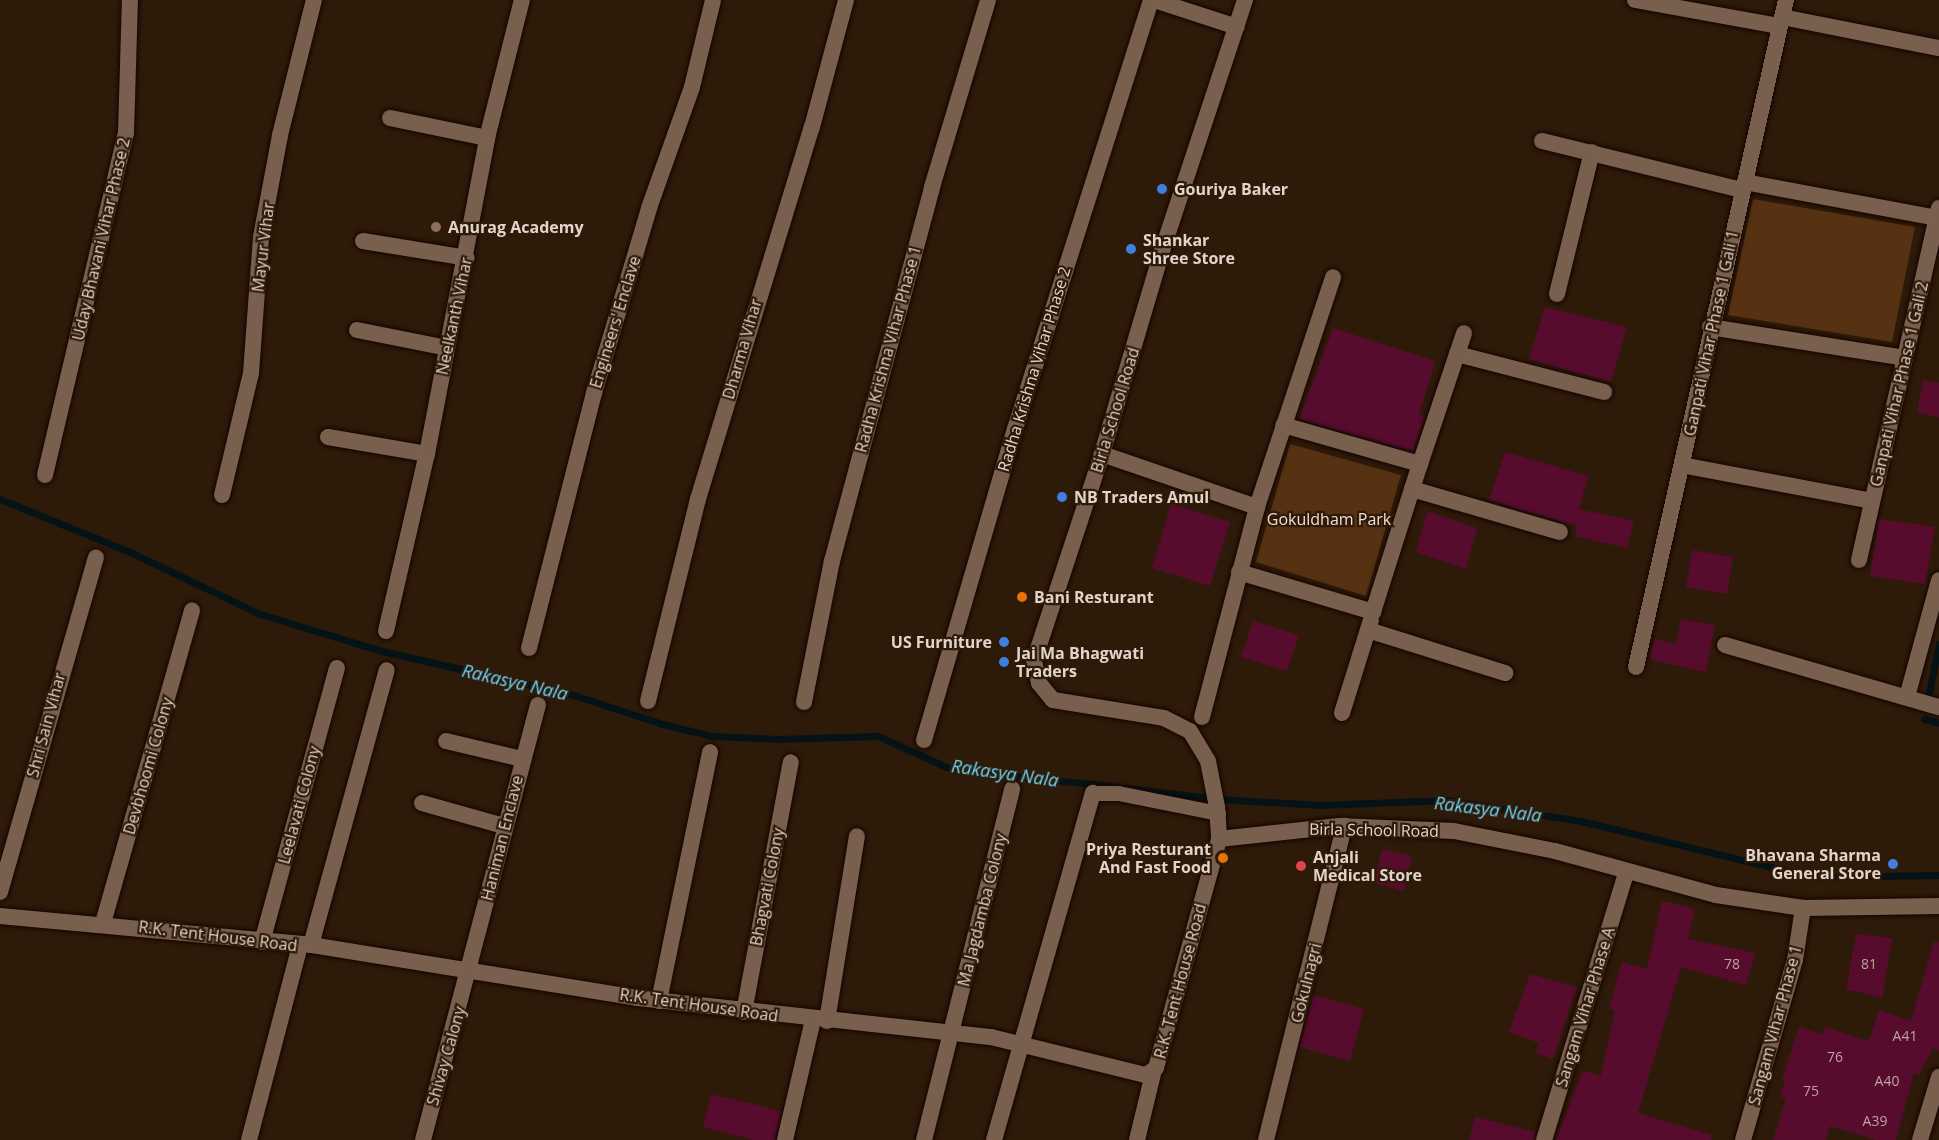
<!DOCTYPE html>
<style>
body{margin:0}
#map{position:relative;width:1939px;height:1140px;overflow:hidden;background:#2e1a09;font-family:"Open Sans",sans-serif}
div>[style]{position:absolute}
.green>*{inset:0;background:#563212}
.stream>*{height:7px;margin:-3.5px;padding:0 3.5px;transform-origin:3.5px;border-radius:3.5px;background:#051317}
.building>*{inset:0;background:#570c2e}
.roads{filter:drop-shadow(0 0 2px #150400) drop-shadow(0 0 2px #150400)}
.pedestrian>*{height:15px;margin:-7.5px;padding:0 7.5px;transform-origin:7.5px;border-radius:7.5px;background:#79604e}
.minor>*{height:16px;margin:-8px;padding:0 8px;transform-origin:8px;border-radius:8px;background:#79604e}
.dots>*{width:16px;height:16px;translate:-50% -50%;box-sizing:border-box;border:3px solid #2e1a09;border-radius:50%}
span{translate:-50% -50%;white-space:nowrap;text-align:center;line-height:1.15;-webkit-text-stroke:4.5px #2e1a09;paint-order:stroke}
.number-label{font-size:14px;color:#bfa2a3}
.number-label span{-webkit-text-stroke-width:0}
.poi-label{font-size:16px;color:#e2d4ca;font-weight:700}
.left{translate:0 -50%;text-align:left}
.right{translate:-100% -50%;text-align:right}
.street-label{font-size:16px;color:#e2d4ca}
.park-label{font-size:16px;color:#f1ded0}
.water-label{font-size:18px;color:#69d6fa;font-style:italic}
</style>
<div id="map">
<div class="green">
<i style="clip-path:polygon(1753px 199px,1915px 227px,1892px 342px,1728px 315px)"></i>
<i style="clip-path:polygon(1290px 444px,1401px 475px,1366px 596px,1256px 562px)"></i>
</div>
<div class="stream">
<i style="left:0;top:499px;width:143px;rotate:22.2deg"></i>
<i style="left:132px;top:553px;width:142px;rotate:25.5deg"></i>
<i style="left:260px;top:614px;width:127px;rotate:16.9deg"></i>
<i style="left:382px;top:651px;width:197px;rotate:12.9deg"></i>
<i style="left:574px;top:695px;width:93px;rotate:18.2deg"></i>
<i style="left:662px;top:724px;width:51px;rotate:13.5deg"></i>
<i style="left:712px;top:736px;width:66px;rotate:2.6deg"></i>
<i style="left:778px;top:739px;width:100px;rotate:-1.7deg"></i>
<i style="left:878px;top:736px;width:82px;rotate:24.4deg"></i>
<i style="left:953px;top:770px;width:160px;rotate:5.7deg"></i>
<i style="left:1929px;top:693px;width:50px;rotate:-78.5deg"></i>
<i style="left:1924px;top:719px;width:16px;rotate:15deg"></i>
<i style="left:1126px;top:788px;width:92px;rotate:6.9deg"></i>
<i style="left:1217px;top:799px;width:104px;rotate:3.3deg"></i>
<i style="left:1321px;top:805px;width:127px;rotate:-2.3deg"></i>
<i style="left:1448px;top:800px;width:135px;rotate:9deg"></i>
<i style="left:1581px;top:821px;width:239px;rotate:13.6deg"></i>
<i style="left:1813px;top:877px;width:126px;rotate:-0.9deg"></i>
</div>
<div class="building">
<i style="clip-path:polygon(1545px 307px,1627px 327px,1611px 382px,1529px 359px)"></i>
<i style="clip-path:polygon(1333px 328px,1435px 361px,1419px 415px,1425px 416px,1413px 451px,1299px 419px)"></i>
<i style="clip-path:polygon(1923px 380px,1939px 383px,1939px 417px,1917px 413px)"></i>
<i style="clip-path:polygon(1505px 452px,1588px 476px,1579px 509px,1634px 521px,1627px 548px,1575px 536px,1577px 526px,1489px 500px)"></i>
<i style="clip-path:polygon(1171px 504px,1230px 522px,1210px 586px,1152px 568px)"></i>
<i style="clip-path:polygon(1427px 511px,1477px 528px,1466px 569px,1416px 552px)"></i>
<i style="clip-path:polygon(1879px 519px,1935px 527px,1925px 584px,1870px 576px)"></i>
<i style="clip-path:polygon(1692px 550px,1733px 557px,1727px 594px,1686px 587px)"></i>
<i style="clip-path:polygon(1681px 619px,1715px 625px,1706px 672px,1650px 660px,1654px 639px,1676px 644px)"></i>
<i style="clip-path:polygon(1253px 621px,1299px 635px,1287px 671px,1241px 657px)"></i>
<i style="clip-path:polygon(1382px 849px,1412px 856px,1404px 891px,1374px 883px)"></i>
<i style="clip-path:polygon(1662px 901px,1695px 909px,1688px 939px,1755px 953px,1746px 985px,1681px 967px,1638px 1113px,1712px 1135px,1711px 1140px,1556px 1140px,1583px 1070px,1601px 1076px,1615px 1010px,1609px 1009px,1622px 962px,1647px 969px)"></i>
<i style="clip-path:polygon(1856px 934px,1892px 938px,1882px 998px,1846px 989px)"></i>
<i style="clip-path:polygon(1934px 941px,1939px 942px,1939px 1051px,1933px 1048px,1919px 1075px,1914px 1073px,1896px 1140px,1876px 1140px,1830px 1126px,1826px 1140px,1773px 1140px,1786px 1098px,1780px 1097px,1785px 1081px,1782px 1080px,1799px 1027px,1822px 1034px,1825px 1027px,1869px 1041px,1879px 1010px,1911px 1021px)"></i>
<i style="clip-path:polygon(1530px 974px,1577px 987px,1553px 1059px,1536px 1053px,1539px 1043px,1509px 1032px)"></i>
<i style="clip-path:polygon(1313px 995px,1364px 1009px,1350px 1061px,1300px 1047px)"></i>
<i style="clip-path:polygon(711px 1094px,781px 1111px,775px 1140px,754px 1140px,703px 1127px)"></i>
<i style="clip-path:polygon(1475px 1117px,1536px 1132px,1534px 1140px,1469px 1140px)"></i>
</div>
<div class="roads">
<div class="pedestrian">
<i style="left:1093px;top:793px;width:25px"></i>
<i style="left:1118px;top:793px;width:102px;rotate:11.3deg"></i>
</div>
<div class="minor">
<i style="left:1154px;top:0;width:87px;rotate:18deg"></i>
<i style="left:1245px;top:0;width:264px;rotate:108.3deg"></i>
<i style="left:1162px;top:251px;width:212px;rotate:106.5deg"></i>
<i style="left:1102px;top:454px;width:218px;rotate:108.2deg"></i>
<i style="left:1034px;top:661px;width:23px;rotate:77deg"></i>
<i style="left:1039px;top:683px;width:22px;rotate:51deg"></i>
<i style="left:1053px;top:700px;width:112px;rotate:9.2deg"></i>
<i style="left:1164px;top:718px;width:29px;rotate:27deg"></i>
<i style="left:1190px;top:731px;width:35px;rotate:59deg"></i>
<i style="left:1208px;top:761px;width:47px;rotate:78.9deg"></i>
<i style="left:1217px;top:807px;width:32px;rotate:86deg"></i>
<i style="left:1219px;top:839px;width:121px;rotate:-6.2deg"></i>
<i style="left:1339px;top:826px;width:115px;rotate:2.5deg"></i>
<i style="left:1454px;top:831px;width:103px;rotate:11.2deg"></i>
<i style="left:1555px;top:851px;width:167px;rotate:15.3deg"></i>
<i style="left:1716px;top:895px;width:88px;rotate:8.5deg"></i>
<i style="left:1803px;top:908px;width:136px;rotate:-0.8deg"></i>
<i style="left:1635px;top:0;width:147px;rotate:10.2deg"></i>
<i style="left:1782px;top:17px;width:160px;rotate:11.2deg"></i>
<i style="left:390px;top:118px;width:99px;rotate:11.7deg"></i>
<i style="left:1542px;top:141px;width:206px;rotate:13.8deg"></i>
<i style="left:1745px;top:182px;width:195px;rotate:10.6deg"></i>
<i style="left:363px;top:241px;width:105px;rotate:9.3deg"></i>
<i style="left:1557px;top:294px;width:146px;rotate:-76.2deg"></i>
<i style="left:1710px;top:327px;width:197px;rotate:9deg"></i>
<i style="left:357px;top:330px;width:92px;rotate:11.3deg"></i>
<i style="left:1457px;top:354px;width:152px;rotate:14.5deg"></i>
<i style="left:328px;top:437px;width:100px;rotate:9.7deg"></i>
<i style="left:1102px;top:454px;width:164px;rotate:18.9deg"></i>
<i style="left:1257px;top:507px;width:242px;rotate:-71.7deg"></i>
<i style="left:1420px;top:464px;width:138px;rotate:-71.4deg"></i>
<i style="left:1682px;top:465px;width:193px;rotate:10.7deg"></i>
<i style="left:45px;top:475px;width:351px;rotate:-76.7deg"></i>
<i style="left:126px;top:133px;width:133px;rotate:-88.3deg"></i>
<i style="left:1412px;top:489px;width:154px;rotate:16.2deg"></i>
<i style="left:222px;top:495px;width:125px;rotate:-76.6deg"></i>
<i style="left:251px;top:373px;width:136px;rotate:-85.8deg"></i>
<i style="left:261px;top:237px;width:104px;rotate:-79.4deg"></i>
<i style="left:280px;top:135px;width:139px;rotate:-75.9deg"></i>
<i style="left:1859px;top:560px;width:361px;rotate:-77.2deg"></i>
<i style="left:1239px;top:572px;width:140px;rotate:16.6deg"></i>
<i style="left:1373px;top:612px;width:155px;rotate:-72.4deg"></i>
<i style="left:1420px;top:464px;width:142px;rotate:-164.1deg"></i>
<i style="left:1368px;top:630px;width:144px;rotate:17.4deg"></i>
<i style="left:386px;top:631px;width:182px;rotate:-77deg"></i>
<i style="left:427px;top:454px;width:322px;rotate:-79.2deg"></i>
<i style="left:487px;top:138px;width:142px;rotate:-75.8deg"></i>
<i style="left:1725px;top:645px;width:223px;rotate:16.2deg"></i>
<i style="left:529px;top:648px;width:263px;rotate:-75.7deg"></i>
<i style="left:594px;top:393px;width:193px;rotate:-73.4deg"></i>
<i style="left:649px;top:208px;width:128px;rotate:-70.4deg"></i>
<i style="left:692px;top:87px;width:89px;rotate:-76.4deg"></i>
<i style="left:1636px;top:667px;width:684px;rotate:-77.33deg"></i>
<i style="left:1907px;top:697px;width:121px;rotate:-74.7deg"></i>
<i style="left:648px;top:701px;width:208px;rotate:-76.1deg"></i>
<i style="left:698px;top:499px;width:389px;rotate:-73deg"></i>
<i style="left:812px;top:127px;width:131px;rotate:-75deg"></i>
<i style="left:804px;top:702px;width:144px;rotate:-78.8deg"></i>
<i style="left:832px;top:561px;width:387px;rotate:-75deg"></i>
<i style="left:932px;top:187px;width:195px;rotate:-73.3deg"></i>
<i style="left:1342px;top:713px;width:97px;rotate:-72.7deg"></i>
<i style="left:1202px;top:717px;width:217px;rotate:-75.3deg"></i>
<i style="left:924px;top:740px;width:324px;rotate:-73.7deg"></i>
<i style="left:1015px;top:429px;width:450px;rotate:-72.4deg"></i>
<i style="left:446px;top:741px;width:78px;rotate:13.3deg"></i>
<i style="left:422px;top:803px;width:85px;rotate:15.7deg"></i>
<i style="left:0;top:892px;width:348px;rotate:-74deg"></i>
<i style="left:0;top:916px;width:312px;rotate:5.3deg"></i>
<i style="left:311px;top:945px;width:330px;rotate:9.2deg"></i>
<i style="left:637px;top:998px;width:356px;rotate:6.3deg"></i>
<i style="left:991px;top:1037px;width:160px;rotate:13.8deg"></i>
<i style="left:1146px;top:1075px;width:12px;rotate:-35deg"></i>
<i style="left:1156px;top:1068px;width:238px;rotate:-74.6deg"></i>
<i style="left:103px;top:923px;width:325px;rotate:-74.1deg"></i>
<i style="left:262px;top:942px;width:284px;rotate:-74.7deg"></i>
<i style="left:311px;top:945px;width:285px;rotate:-74.6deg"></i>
<i style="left:659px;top:1001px;width:254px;rotate:-78.4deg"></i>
<i style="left:744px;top:1012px;width:254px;rotate:-79.4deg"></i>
<i style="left:827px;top:1021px;width:187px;rotate:-80.8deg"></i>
<i style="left:249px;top:1140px;width:201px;rotate:-75.3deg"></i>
<i style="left:423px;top:1140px;width:450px;rotate:-75.2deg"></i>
<i style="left:785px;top:1140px;width:123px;rotate:-76.9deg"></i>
<i style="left:924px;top:1140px;width:362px;rotate:-75.9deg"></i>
<i style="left:994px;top:1140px;width:361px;rotate:-74.1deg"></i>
<i style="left:1137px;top:1140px;width:68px;rotate:-76.4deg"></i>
<i style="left:1266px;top:1140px;width:324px;rotate:-76deg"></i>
<i style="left:1544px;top:1140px;width:279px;rotate:-72.9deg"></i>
<i style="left:1743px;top:1140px;width:187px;rotate:-73.9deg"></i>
<i style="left:1795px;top:960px;width:53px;rotate:-81.3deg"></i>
<i style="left:1920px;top:1140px;width:66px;rotate:-73.2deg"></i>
</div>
</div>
<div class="dots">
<i style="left:1162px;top:189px;background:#3f7fe0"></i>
<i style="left:436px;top:227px;background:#8d6e63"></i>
<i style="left:1131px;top:249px;background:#3f7fe0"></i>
<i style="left:1062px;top:497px;background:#3f7fe0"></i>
<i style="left:1022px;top:597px;background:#e8710a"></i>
<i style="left:1004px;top:642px;background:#3f7fe0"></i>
<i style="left:1004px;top:662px;background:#3f7fe0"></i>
<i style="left:1223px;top:858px;background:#e8710a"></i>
<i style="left:1893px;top:864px;background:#3f7fe0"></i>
<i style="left:1301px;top:866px;background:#e0444e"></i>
</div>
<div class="number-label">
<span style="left:1732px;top:964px">78</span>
<span style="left:1869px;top:964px">81</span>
<span style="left:1905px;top:1036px">A41</span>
<span style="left:1835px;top:1057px">76</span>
<span style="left:1887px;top:1081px">A40</span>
<span style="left:1811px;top:1091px">75</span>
<span style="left:1875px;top:1121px">A39</span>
</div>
<div class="poi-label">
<span class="left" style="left:1174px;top:189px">Gouriya Baker</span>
<span class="left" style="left:448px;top:227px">Anurag Academy</span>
<span class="left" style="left:1143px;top:249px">Shankar<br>Shree Store</span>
<span class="left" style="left:1074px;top:497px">NB Traders Amul</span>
<span class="left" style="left:1034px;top:597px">Bani Resturant</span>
<span class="right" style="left:992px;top:642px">US Furniture</span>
<span class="left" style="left:1016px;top:662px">Jai Ma Bhagwati<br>Traders</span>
<span class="right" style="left:1211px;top:858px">Priya Resturant<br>And Fast Food</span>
<span class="right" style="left:1881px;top:864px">Bhavana Sharma<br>General Store</span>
<span class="left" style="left:1313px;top:866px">Anjali<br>Medical Store</span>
</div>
<div class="street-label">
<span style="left:101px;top:239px;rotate:-77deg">Uday Bhavani Vihar Phase 2</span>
<span style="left:263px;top:247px;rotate:-83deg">Mayur Vihar</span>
<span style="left:454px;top:316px;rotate:-78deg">Neelkanth Vihar</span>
<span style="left:615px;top:322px;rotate:-73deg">Engineers' Enclave</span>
<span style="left:1711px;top:333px;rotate:-78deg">Ganpati Vihar Phase 1 Gali 1</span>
<span style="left:742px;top:349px;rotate:-74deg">Dharma Vihar</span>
<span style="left:888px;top:349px;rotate:-75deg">Radha Krishna Vihar Phase 1</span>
<span style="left:1034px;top:369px;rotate:-73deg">Radha Krishna Vihar Phase 2</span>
<span style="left:1899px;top:384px;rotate:-77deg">Ganpati Vihar Phase 1 Gali 2</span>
<span style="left:1115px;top:410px;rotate:-73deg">Birla School Road</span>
<span style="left:46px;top:725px;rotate:-75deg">Shri Sain Vihar</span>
<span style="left:148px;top:766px;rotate:-74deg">Devbhoomi Colony</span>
<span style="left:299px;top:805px;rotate:-75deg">Leelavati Colony</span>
<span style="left:1374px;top:830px;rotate:1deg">Birla School Road</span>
<span style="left:502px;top:838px;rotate:-76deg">Haniman Enclave</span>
<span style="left:767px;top:887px;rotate:-79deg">Bhagvati Colony</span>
<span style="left:982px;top:910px;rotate:-76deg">Ma Jagdamba Colony</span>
<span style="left:218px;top:936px;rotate:7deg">R.K. Tent House Road</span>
<span style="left:1180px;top:981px;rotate:-75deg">R.K. Tent House Road</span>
<span style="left:1306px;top:983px;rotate:-76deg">Gokulnagri</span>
<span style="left:699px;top:1005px;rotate:8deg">R.K. Tent House Road</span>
<span style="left:1585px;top:1007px;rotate:-73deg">Sangam Vihar Phase A</span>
<span style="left:1775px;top:1025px;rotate:-75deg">Sangam Vihar Phase 1</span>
<span style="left:446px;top:1056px;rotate:-74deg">Shivay Calony</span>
</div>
<div class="park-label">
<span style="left:1329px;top:519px">Gokuldham Park</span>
</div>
<div class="water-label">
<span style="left:515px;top:682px;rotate:13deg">Rakasya Nala</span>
<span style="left:1005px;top:773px;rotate:8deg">Rakasya Nala</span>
<span style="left:1488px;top:809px;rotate:7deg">Rakasya Nala</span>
</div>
</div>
